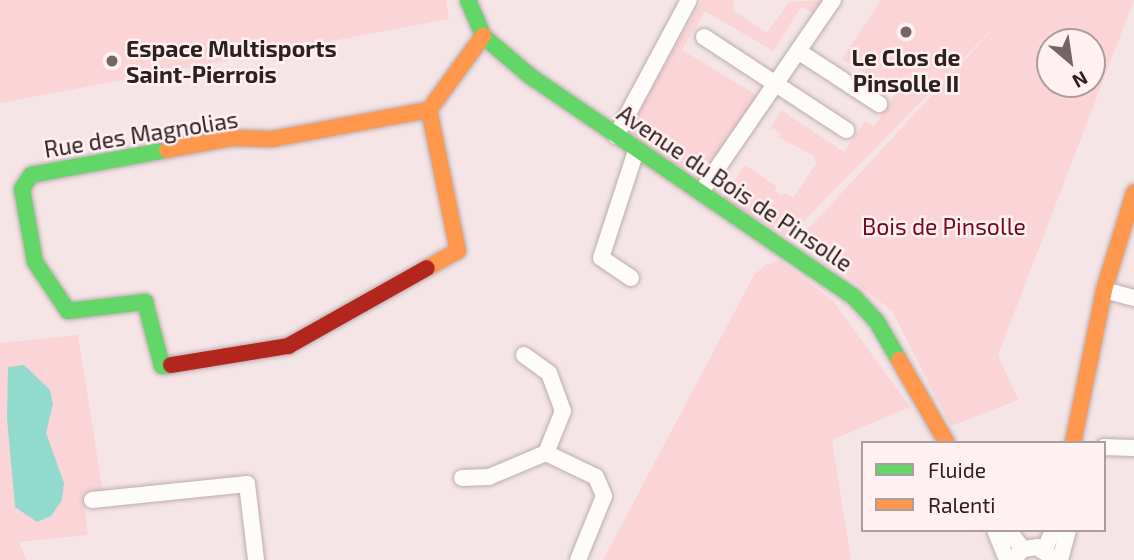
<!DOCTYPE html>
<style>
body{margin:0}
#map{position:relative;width:1134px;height:560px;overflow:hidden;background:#f6e5e6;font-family:"Exo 2",sans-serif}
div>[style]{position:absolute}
.green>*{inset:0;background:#fad4d6}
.water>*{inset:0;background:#92dacd}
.roads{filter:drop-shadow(0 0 2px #baacad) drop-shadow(0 0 2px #baacad)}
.street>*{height:16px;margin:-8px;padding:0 8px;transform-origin:8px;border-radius:8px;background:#fefbfb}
.fast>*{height:16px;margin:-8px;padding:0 8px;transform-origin:8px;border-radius:8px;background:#63d668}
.slow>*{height:16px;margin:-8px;padding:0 8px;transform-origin:8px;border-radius:8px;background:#ff974d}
.jam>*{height:16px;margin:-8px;padding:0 8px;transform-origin:8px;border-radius:8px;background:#b3261e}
.dots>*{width:19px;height:19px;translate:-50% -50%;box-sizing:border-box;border:4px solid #fff0f1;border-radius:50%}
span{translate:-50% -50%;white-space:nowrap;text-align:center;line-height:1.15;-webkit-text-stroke:5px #fff0f1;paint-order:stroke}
.poi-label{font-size:23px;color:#2d2021;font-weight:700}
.left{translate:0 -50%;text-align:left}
.street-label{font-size:23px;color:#2d2021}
.park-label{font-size:23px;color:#730724}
.legend{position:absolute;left:861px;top:441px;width:245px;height:91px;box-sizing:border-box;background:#fff0f1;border:2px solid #ab9d9e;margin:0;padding:9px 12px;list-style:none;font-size:21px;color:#2d2021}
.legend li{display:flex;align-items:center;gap:14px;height:35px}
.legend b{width:35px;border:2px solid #ab9d9e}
.north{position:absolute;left:1036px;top:28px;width:70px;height:70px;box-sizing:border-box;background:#fff0f1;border:2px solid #ab9d9e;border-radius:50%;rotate:151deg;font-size:19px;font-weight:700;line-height:28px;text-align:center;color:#2d2021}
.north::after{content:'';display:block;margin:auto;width:24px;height:32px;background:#736566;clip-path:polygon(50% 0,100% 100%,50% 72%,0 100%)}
</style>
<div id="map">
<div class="green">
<i style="clip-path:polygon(0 0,446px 0,449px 19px,0 103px)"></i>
<i style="clip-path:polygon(702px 0,734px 0,733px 10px,767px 33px,789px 2px,823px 0,816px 14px,801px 7px,773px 51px,705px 11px,682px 50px,758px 96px,710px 163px,695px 154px,685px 171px,633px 138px,629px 129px)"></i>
<i style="clip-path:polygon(evenodd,881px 0,1134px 0,998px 355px,1018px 400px,951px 426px,892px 311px,799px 239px,1008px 13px,788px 237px,722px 198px,745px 165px,777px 187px,775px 191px,782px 196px,785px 193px,793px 198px,816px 164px,814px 156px,778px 137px,781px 134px,773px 128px,769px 131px,781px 110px,844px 152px,865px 121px,874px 127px,896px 92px,842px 59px,881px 0,1050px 42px,1092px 42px,1092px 84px,1050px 84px,1050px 42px)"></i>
<i style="clip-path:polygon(780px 261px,833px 301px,910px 407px,832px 440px,851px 560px,603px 560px,754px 275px,765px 265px)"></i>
<i style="clip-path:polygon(78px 335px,103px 493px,83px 493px,88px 535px,19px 542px,26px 560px,0 560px,0 343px)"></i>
</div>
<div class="water">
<i style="clip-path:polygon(24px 365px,50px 390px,53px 404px,46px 433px,64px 483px,62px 500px,51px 516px,37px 522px,15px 507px,7px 418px,8px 367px)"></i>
</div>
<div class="roads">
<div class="street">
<i style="left:704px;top:37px;width:170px;rotate:33.2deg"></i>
<i style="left:798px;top:51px;width:97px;rotate:33.2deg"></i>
<i style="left:616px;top:136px;width:154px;rotate:-61.8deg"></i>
<i style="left:701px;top:192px;width:233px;rotate:-55.5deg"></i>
<i style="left:631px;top:278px;width:36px;rotate:-146deg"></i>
<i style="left:601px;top:258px;width:113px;rotate:-71.9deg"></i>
<i style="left:1104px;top:290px;width:31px;rotate:15deg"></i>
<i style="left:524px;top:355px;width:31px;rotate:36deg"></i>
<i style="left:549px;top:373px;width:40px;rotate:69.8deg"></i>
<i style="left:563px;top:411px;width:45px;rotate:112deg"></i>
<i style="left:1104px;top:447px;width:30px;rotate:2deg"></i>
<i style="left:462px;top:478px;width:27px;rotate:-2deg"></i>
<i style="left:489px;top:477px;width:62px;rotate:-22.8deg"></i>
<i style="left:546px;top:453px;width:55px;rotate:25.6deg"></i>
<i style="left:596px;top:477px;width:21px;rotate:67deg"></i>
<i style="left:604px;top:496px;width:69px;rotate:112.1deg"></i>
<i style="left:92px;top:500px;width:156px;rotate:-5.9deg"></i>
<i style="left:247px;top:484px;width:77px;rotate:83.2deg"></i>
<i style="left:995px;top:530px;width:32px;rotate:68deg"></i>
<i style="left:1008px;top:530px;width:24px;rotate:52deg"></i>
<i style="left:1045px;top:549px;width:21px;rotate:-67deg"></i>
<i style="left:1013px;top:560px;width:15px;rotate:-48deg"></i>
<i style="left:1023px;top:549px;width:14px;rotate:-8deg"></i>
<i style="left:1037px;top:547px;width:23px;rotate:34deg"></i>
<i style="left:1060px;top:560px;width:31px;rotate:-75deg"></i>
</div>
<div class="fast">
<i style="left:468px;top:0;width:39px;rotate:67deg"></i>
<i style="left:483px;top:36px;width:62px;rotate:40.4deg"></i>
<i style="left:530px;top:76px;width:391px;rotate:34.3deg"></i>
<i style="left:853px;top:296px;width:35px;rotate:47deg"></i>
<i style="left:877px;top:322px;width:44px;rotate:59.9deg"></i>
<i style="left:167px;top:150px;width:138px;rotate:169.6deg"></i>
<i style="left:31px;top:175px;width:17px;rotate:123deg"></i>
<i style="left:22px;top:189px;width:74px;rotate:79.9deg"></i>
<i style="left:35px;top:262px;width:59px;rotate:56deg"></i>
<i style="left:68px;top:311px;width:78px;rotate:-6.7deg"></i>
<i style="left:145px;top:302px;width:66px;rotate:75.1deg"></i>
<i style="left:162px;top:366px;width:9px;rotate:-6deg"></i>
</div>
<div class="slow">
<i style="left:167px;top:150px;width:65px;rotate:-10.6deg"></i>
<i style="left:231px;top:138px;width:41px;rotate:1.4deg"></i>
<i style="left:272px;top:139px;width:160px;rotate:-10.5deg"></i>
<i style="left:427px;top:268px;width:35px;rotate:-29deg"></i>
<i style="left:458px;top:251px;width:144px;rotate:-101.6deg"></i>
<i style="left:429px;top:110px;width:92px;rotate:-53.9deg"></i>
<i style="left:899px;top:360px;width:96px;rotate:60deg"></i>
<i style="left:1073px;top:443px;width:156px;rotate:-78.5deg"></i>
<i style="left:1104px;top:290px;width:102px;rotate:-72.8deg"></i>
</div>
<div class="jam">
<i style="left:171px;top:365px;width:119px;rotate:-9.2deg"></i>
<i style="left:288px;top:346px;width:159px;rotate:-29.3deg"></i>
</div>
</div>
<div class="dots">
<i style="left:906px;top:32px;background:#736566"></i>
<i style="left:112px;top:61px;background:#736566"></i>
</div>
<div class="poi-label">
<span class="left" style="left:126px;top:61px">Espace Multisports<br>Saint-Pierrois</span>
<span style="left:906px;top:70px">Le Clos de<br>Pinsolle II</span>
</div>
<div class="street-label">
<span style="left:141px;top:134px;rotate:-9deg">Rue des Magnolias</span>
<span style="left:735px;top:188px;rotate:34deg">Avenue du Bois de Pinsolle</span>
</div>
<div class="park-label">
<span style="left:944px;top:226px">Bois de Pinsolle</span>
</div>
<ul class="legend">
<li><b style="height:9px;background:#63d668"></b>Fluide</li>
<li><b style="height:9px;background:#ff974d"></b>Ralenti</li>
</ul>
<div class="north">N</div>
</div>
